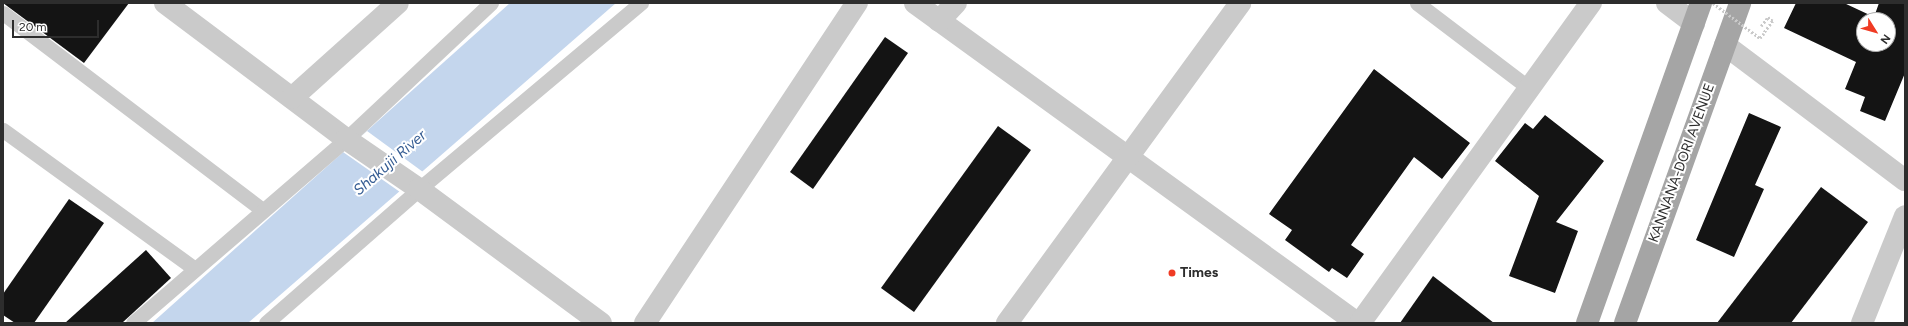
<!DOCTYPE html>
<style>
body{margin:0}
#map{position:relative;width:1908px;height:326px;overflow:hidden;background:#fff;font-family:Figtree,sans-serif}
div>[style]{position:absolute}
.water>*{inset:0;background:#c4d6ed}
.pier>*{inset:0;background:#fff}
.building>*{inset:0;background:#141414}
.path>*{height:2.5px;margin-top:-1.25px;transform-origin:0;background:repeating-linear-gradient(90deg,#cacaca 0 2px,transparent 0 4px)}
.lane>*{height:15px;margin:-7.5px;padding:0 7.5px;transform-origin:7.5px;border-radius:7.5px;background:#cacaca}
.street>*{height:22px;margin:-11px;padding:0 11px;transform-origin:11px;border-radius:11px;background:#cacaca}
.primary>*{height:22px;margin:-11px;padding:0 11px;transform-origin:11px;border-radius:11px;background:#a5a5a5}
.path-bridge>*{height:2.5px;margin-top:-1.25px;transform-origin:0;background:repeating-linear-gradient(90deg,#cacaca 0 2px,transparent 0 4px)}
.dots>*{width:11px;height:11px;translate:-50% -50%;box-sizing:border-box;border:2px solid #fff;border-radius:50%}
span{translate:-50% -50%;white-space:nowrap;text-align:center;line-height:1.15;-webkit-text-stroke:4px #fff;paint-order:stroke}
.street-label{font-size:14px;color:#2d2d2d}
.poi-label{font-size:14px;color:#2d2d2d;font-weight:700}
.left{translate:0 -50%;text-align:left}
.water-label{font-size:15px;color:#375e94;font-style:italic}
.frame{position:absolute;inset:0;border:4px solid #2d2d2d;pointer-events:none}
.north{position:absolute;left:1856px;top:12px;width:40px;height:40px;box-sizing:border-box;background:#fff;border:1px solid #ababab;border-radius:50%;rotate:127deg;font-size:11px;font-weight:700;line-height:16px;text-align:center;color:#2d2d2d}
.north::after{content:'';display:block;margin:auto;width:14px;height:18px;background:#f03b24;clip-path:polygon(50% 0,100% 100%,50% 72%,0 100%)}
.scale{position:absolute;left:12px;top:20px;width:87px;height:18px;box-sizing:border-box;border:2px solid #2d2d2d;border-top:0;padding-left:5px;font-size:12px;line-height:14px;white-space:nowrap;color:#2d2d2d;-webkit-text-stroke:3px #fff;paint-order:stroke}
</style>
<div id="map">
<div class="water">
<i style="clip-path:polygon(510px 3px,616px 3px,248px 323px,152px 323px)"></i>
</div>
<div class="pier">
<i style="clip-path:polygon(367px 131px,423px 172px,400px 192px,343px 152px)"></i>
</div>
<div class="building">
<i style="clip-path:polygon(3px 3px,129px 3px,84px 63px)"></i>
<i style="clip-path:polygon(evenodd,1796px 3px,1844px 3px,1874px 17px,1879px 3px,1905px 3px,1905px 73px,1885px 121px,1860px 111px,1865px 97px,1845px 89px,1856px 62px,1784px 28px,1796px 3px,1864px 20px,1888px 20px,1888px 44px,1864px 44px,1864px 20px)"></i>
<i style="clip-path:polygon(885px 37px,908px 53px,813px 189px,790px 172px)"></i>
<i style="clip-path:polygon(1374px 69px,1470px 143px,1442px 179px,1414px 157px,1351px 245px,1364px 254px,1347px 278px,1332px 268px,1329px 272px,1285px 240px,1292px 230px,1269px 214px)"></i>
<i style="clip-path:polygon(1749px 113px,1781px 127px,1755px 185px,1764px 189px,1734px 257px,1696px 240px)"></i>
<i style="clip-path:polygon(1545px 115px,1604px 161px,1556px 222px,1578px 231px,1555px 293px,1509px 276px,1539px 196px,1495px 161px,1525px 123px,1533px 129px)"></i>
<i style="clip-path:polygon(998px 126px,1031px 150px,914px 312px,881px 288px)"></i>
<i style="clip-path:polygon(1821px 187px,1868px 222px,1791px 323px,1717px 323px)"></i>
<i style="clip-path:polygon(69px 199px,104px 223px,34px 323px,15px 323px,3px 315px,3px 294px)"></i>
<i style="clip-path:polygon(146px 250px,171px 278px,122px 323px,65px 323px)"></i>
<i style="clip-path:polygon(1433px 276px,1494px 323px,1400px 323px)"></i>
</div>
<div class="path">
<i style="left:1761px;top:26px;width:11px;rotate:-52deg"></i>
<i style="left:1768px;top:17px;width:6px;rotate:39deg"></i>
<i style="left:1773px;top:21px;width:15px;rotate:127deg"></i>
</div>
<div class="lane">
<i style="left:1417px;top:3px;width:141px;rotate:37.2deg"></i>
<i style="left:3px;top:13px;width:326px;rotate:37.2deg"></i>
<i style="left:3px;top:130px;width:237px;rotate:35.9deg"></i>
<i style="left:133px;top:323px;width:281px;rotate:-40.8deg"></i>
<i style="left:346px;top:139px;width:199px;rotate:-43.2deg"></i>
<i style="left:266px;top:323px;width:203px;rotate:-41.2deg"></i>
<i style="left:419px;top:189px;width:290px;rotate:-40deg"></i>
</div>
<div class="street">
<i style="left:165px;top:3px;width:226px;rotate:36.9deg"></i>
<i style="left:346px;top:139px;width:88px;rotate:34.4deg"></i>
<i style="left:419px;top:189px;width:226px;rotate:36.4deg"></i>
<i style="left:915px;top:3px;width:546px;rotate:35.9deg"></i>
<i style="left:1667px;top:3px;width:34px;rotate:37deg"></i>
<i style="left:939px;top:21px;width:25px;rotate:-47deg"></i>
<i style="left:1725px;top:45px;width:225px;rotate:36.9deg"></i>
<i style="left:292px;top:98px;width:142px;rotate:-41.9deg"></i>
<i style="left:645px;top:323px;width:384px;rotate:-56.5deg"></i>
<i style="left:1007px;top:323px;width:396px;rotate:-53.9deg"></i>
<i style="left:1360px;top:323px;width:395px;rotate:-54.2deg"></i>
<i style="left:1862px;top:323px;width:115px;rotate:-68.1deg"></i>
</div>
<div class="primary">
<i style="left:1587px;top:323px;width:340px;rotate:-70.4deg"></i>
<i style="left:1625px;top:323px;width:340px;rotate:-70.2deg"></i>
</div>
<div class="path-bridge">
<i style="left:1713px;top:3px;width:59px;rotate:36.7deg"></i>
<i style="left:1760px;top:38px;width:6px;rotate:-51deg"></i>
</div>
<div class="dots">
<i style="left:1172px;top:273px;background:#f03b24"></i>
</div>
<div class="street-label">
<span style="left:1682px;top:163px;rotate:-70deg">KANNANA-DORI AVENUE</span>
</div>
<div class="poi-label">
<span class="left" style="left:1180px;top:273px">Times</span>
</div>
<div class="water-label">
<span style="left:390px;top:163px;rotate:-41deg">Shakujii River</span>
</div>
<div class="frame"></div>
<div class="north">N</div>
<div class="scale">20 m</div>
</div>
